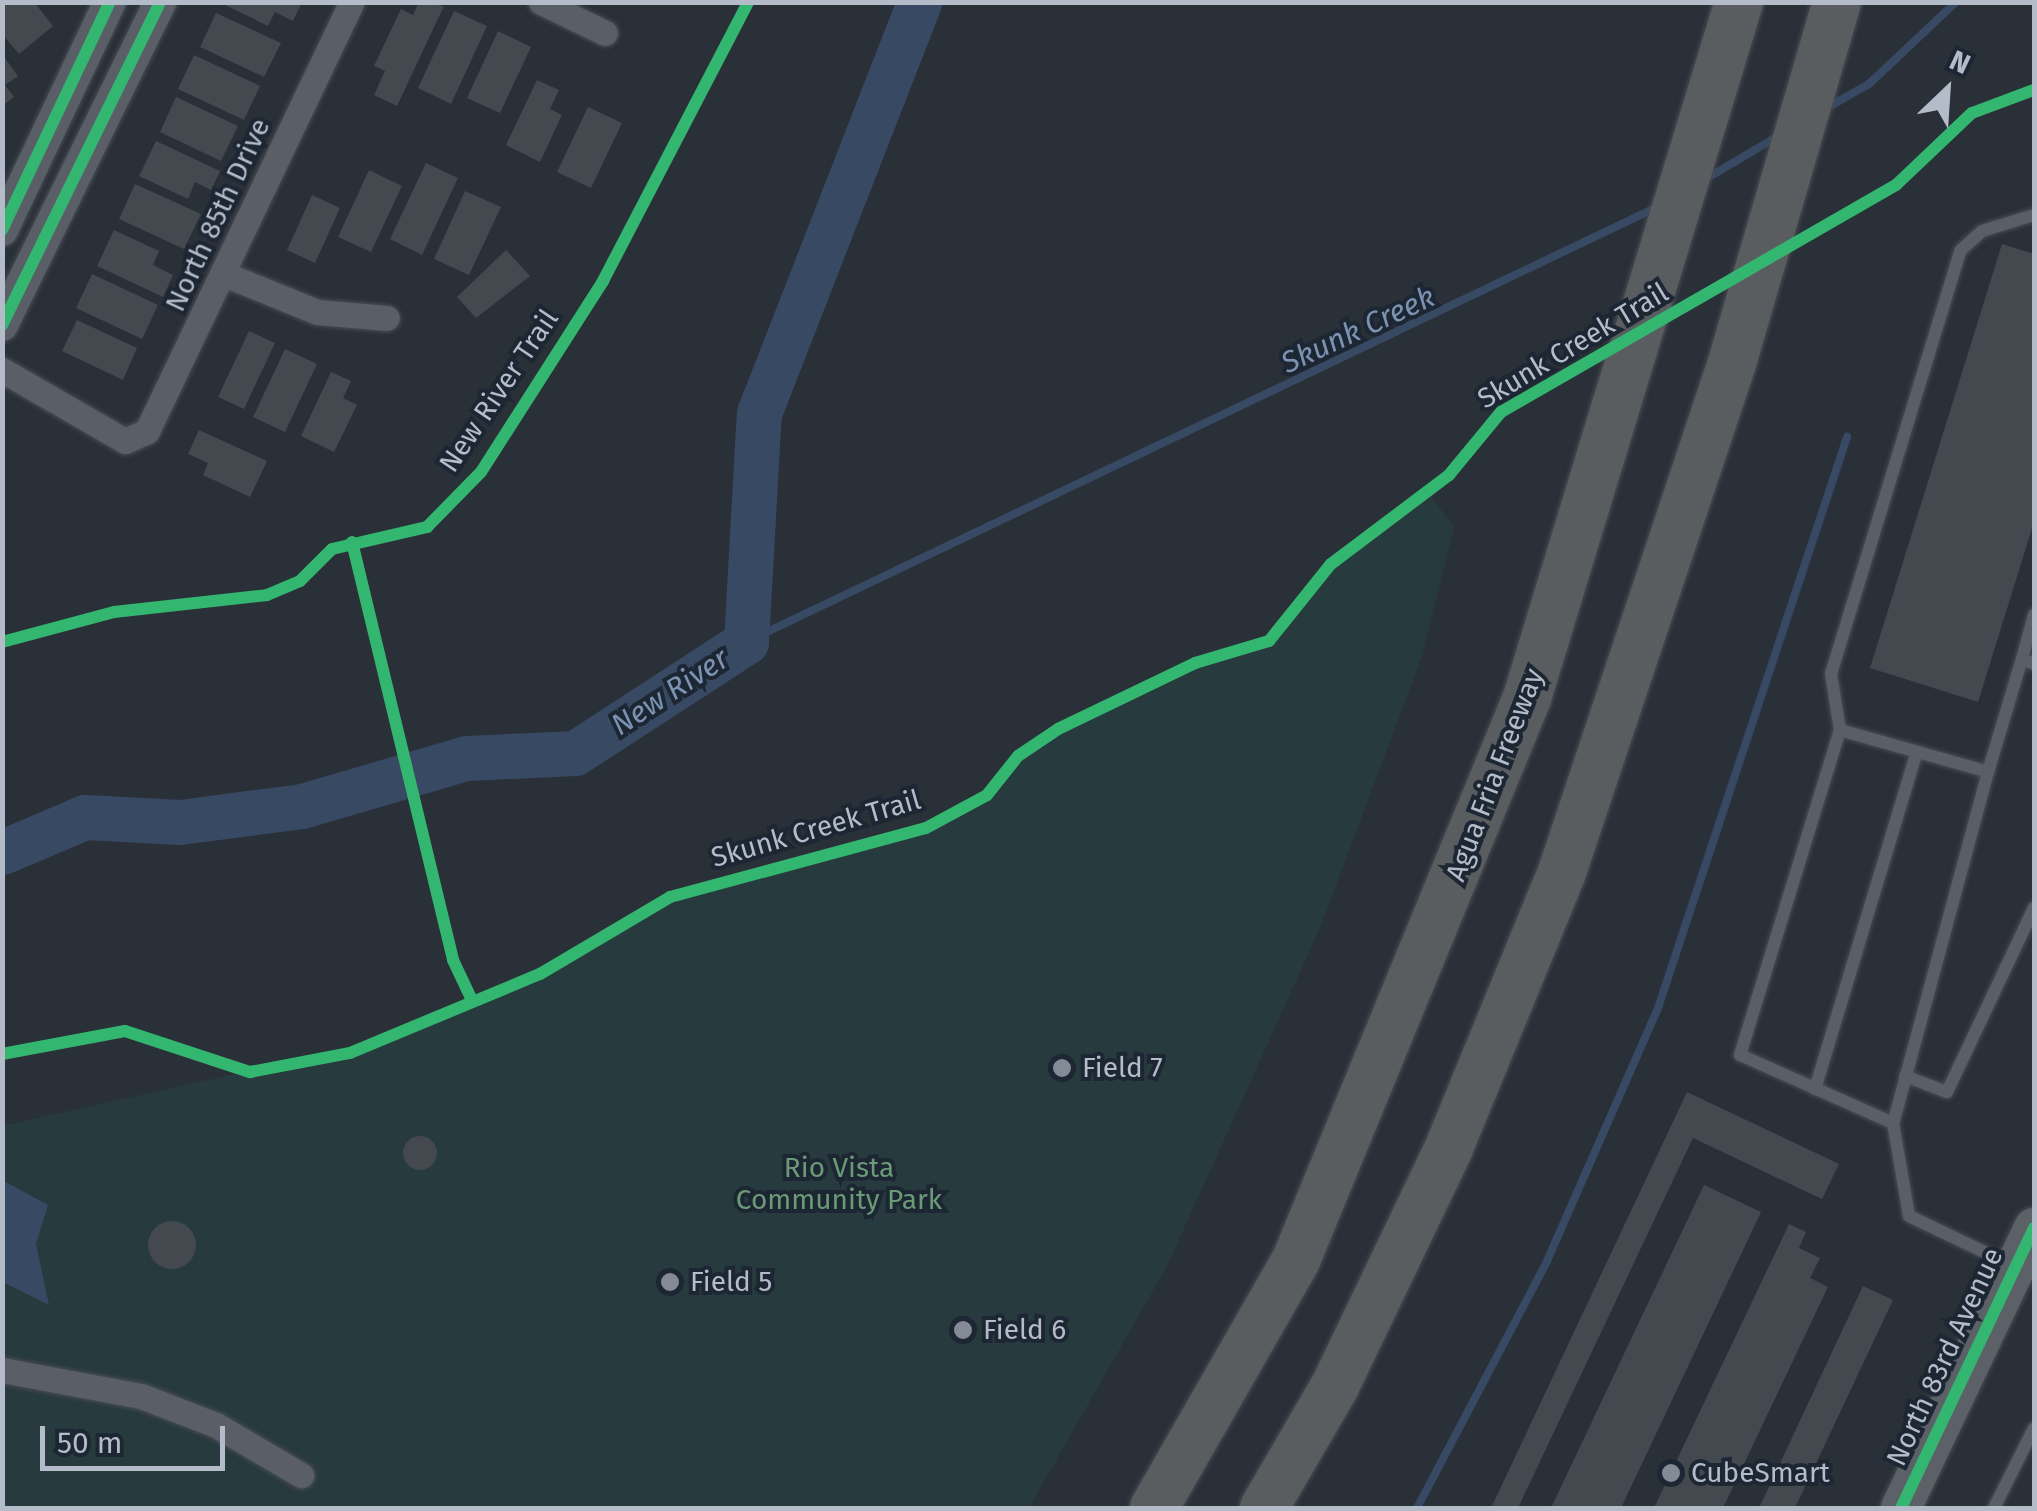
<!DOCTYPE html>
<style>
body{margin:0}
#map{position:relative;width:2037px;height:1511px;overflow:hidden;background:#2a3038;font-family:"Fira Sans",sans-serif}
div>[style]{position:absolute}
.green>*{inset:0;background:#273a3e}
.water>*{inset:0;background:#384963}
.stream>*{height:8px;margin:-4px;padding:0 4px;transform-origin:4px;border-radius:4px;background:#384963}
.river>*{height:45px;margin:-22.5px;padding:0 22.5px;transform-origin:22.5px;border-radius:22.5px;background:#384963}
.building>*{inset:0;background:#444950}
.round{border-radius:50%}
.roads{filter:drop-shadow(0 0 2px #484c53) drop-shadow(0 0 2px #484c53)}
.service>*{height:12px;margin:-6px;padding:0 6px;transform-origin:6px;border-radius:6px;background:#5a5e66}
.minor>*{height:25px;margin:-12.5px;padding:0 12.5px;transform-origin:12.5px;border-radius:12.5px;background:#5a5e66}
.tertiary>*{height:32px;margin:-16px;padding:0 16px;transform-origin:16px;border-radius:16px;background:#5a5e66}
.primary>*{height:40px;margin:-20px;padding:0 20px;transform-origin:20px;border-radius:20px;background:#5c6168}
.motorway>*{height:48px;margin:-24px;padding:0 24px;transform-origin:24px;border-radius:24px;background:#5a5d60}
.cycleway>*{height:12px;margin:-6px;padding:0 6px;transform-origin:6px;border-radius:6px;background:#33b770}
.dots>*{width:28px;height:28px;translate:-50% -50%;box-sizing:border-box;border:5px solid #1d2633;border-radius:50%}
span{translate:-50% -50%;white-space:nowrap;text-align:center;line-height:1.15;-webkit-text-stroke:8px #1d2633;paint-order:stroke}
.street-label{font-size:28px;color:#b4bcc9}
.poi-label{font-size:28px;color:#b4bcc9}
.left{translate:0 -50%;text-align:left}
.park-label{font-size:28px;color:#6b9a76}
.water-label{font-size:30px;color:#7c92b1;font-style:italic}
.frame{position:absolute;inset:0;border:5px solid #b4bcc9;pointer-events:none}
.north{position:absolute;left:1897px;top:40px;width:100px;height:100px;-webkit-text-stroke:8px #1d2633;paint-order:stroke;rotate:25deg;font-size:28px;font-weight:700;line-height:40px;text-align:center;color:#b4bcc9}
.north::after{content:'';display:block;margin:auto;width:35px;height:45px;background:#b4bcc9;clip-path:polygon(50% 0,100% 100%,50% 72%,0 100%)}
.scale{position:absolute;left:40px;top:1426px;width:185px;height:45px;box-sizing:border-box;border:5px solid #b4bcc9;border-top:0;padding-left:12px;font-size:30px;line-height:35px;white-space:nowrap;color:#b4bcc9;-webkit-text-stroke:8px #1d2633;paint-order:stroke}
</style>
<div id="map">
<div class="green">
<i style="clip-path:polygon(1428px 491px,1454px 528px,1421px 659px,1320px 928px,1167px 1266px,1029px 1508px,3px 1508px,2px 1126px,392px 1039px,540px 974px,670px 897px,926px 828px,987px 795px,1018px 756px,1058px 729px,1195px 663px,1269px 641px,1331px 564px)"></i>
</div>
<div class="water">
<i style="clip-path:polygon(2px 1180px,48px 1205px,36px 1244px,49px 1305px,3px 1282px)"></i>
</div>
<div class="stream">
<i style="left:1825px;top:109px;width:51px;rotate:-29.6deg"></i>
<i style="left:1869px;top:84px;width:120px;rotate:-43.3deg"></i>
<i style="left:1704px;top:180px;width:86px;rotate:-30.7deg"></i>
<i style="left:746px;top:642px;width:1010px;rotate:-25.52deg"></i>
<i style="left:1417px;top:1508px;width:279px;rotate:-62.2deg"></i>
<i style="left:1547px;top:1261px;width:273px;rotate:-66.3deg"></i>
<i style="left:1657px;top:1011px;width:605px;rotate:-71.68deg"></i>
</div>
<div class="river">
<i style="left:2px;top:852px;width:90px;rotate:-22.9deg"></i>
<i style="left:85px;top:817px;width:95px;rotate:3deg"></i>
<i style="left:180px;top:822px;width:123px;rotate:-7.5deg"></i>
<i style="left:302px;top:806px;width:171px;rotate:-16.3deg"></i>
<i style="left:466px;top:758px;width:109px;rotate:-2.6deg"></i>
<i style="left:575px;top:753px;width:204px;rotate:-33deg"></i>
<i style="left:746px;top:642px;width:229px;rotate:-86.8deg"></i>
<i style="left:759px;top:413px;width:441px;rotate:-68.7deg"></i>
</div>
<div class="building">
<i style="clip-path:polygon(2px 2px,34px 2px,53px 26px,19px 54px,2px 34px)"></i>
<i style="clip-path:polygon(219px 2px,302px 2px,293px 21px,275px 12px,268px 26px)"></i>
<i style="clip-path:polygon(419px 2px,444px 6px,397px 106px,374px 95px,385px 71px,374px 66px,401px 9px,413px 15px)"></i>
<i style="clip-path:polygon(454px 11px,487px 26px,451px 104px,418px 88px)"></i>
<i style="clip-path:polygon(216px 13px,281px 43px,264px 77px,200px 47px)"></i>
<i style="clip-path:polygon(498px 31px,531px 47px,500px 113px,467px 98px)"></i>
<i style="clip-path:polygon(2px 54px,18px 76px,5px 85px,14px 97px,2px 106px)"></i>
<i style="clip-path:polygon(194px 55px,260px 86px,244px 120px,178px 89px)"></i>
<i style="clip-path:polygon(537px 80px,559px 90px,550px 109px,562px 115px,540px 162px,506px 145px)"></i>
<i style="clip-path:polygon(176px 97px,238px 126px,221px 161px,160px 132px)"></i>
<i style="clip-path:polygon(588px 107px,622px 123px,591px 188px,557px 172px)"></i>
<i style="clip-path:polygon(156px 141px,220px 171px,211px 190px,195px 182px,188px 199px,139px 176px)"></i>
<i style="clip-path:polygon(426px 163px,458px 178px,422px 255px,390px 239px)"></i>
<i style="clip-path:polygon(369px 170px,402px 186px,371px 252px,338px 237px)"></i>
<i style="clip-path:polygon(135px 184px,201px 214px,184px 249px,119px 219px)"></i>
<i style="clip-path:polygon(465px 191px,501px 207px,469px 275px,434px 259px)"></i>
<i style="clip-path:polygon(312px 195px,340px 208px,315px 263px,287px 250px)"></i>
<i style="clip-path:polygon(114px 230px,159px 251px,153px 265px,173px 275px,163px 297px,97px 266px)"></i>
<i style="clip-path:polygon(2002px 244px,2034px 254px,2034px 522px,1978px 702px,1870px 668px)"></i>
<i style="clip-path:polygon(506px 250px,530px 276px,476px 318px,457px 297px)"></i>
<i style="clip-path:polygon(92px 274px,158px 305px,142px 339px,76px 308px)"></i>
<i style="clip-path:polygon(77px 320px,137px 348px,123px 380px,62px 351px)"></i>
<i style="clip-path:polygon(249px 331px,275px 343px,244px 409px,218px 397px)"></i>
<i style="clip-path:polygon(285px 349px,317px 364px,285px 432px,253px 417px)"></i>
<i style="clip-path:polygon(331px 372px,351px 381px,343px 398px,357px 405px,334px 452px,301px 436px)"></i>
<i style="clip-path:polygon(199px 430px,267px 461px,250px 497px,203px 475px,208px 463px,188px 454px)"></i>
<i style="clip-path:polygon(1687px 1092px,1839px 1164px,1822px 1199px,1693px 1138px,1518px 1508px,1491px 1508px)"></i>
<i class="round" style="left:403px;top:1136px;width:34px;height:34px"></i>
<i style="clip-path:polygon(1704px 1185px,1761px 1212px,1621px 1508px,1551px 1508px)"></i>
<i class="round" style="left:148px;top:1221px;width:48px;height:48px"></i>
<i style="clip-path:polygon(1789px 1224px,1806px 1232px,1799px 1248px,1820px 1258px,1810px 1278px,1828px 1287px,1723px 1508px,1654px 1508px)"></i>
<i style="clip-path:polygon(1863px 1286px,1893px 1300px,1795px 1508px,1759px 1508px)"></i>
</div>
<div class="roads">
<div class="service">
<i style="left:2022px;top:659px;width:46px;rotate:-74.7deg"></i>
<i style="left:1840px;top:730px;width:57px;rotate:-99.1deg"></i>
<i style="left:1831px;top:674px;width:443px;rotate:-73deg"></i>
<i style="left:1961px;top:250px;width:28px;rotate:-42deg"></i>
<i style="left:1982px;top:231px;width:54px;rotate:-17.1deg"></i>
<i style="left:1988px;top:772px;width:118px;rotate:-73.3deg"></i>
<i style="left:2022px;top:659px;width:13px;rotate:23deg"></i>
<i style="left:1905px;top:1076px;width:45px;rotate:20.9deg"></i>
<i style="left:1947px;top:1092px;width:204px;rotate:-64.7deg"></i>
<i style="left:1815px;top:1089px;width:352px;rotate:-73.2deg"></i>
<i style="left:1893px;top:1123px;width:167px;rotate:-156deg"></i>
<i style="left:1740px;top:1055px;width:340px;rotate:-72.9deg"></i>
<i style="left:1840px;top:730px;width:154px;rotate:15.8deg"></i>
<i style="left:1988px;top:772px;width:364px;rotate:105.1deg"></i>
<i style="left:1893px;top:1123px;width:94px;rotate:80.2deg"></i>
<i style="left:1909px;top:1216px;width:111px;rotate:25.6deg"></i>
<i style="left:1994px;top:1508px;width:89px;rotate:-63.4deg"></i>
</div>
<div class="minor">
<i style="left:541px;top:2px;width:71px;rotate:25.8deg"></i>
<i style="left:224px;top:274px;width:100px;rotate:22.2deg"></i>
<i style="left:317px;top:312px;width:70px;rotate:4.9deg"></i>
<i style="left:2px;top:370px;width:142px;rotate:30deg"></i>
<i style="left:125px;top:441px;width:24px;rotate:-24deg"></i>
<i style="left:147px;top:431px;width:475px;rotate:-64.5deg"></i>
<i style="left:2px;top:1370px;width:141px;rotate:10.6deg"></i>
<i style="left:141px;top:1396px;width:80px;rotate:21.1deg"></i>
<i style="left:216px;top:1425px;width:99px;rotate:30.5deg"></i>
</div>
<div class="tertiary">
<i style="left:2px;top:230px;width:252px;rotate:-64.7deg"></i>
<i style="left:2px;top:325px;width:360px;rotate:-63.9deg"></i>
</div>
<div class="primary">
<i style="left:1901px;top:1508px;width:310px;rotate:-64.6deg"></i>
</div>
<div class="motorway">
<i style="left:1154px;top:1508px;width:286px;rotate:-60.2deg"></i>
<i style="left:1296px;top:1260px;width:608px;rotate:-67.66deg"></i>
<i style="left:1527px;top:698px;width:728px;rotate:-73.06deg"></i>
<i style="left:1264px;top:1508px;width:141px;rotate:-59.8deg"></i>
<i style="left:1335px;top:1386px;width:262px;rotate:-64.4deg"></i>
<i style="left:1448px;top:1150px;width:304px;rotate:-67.7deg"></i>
<i style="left:1563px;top:869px;width:533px;rotate:-71.53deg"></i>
<i style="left:1732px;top:363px;width:376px;rotate:-73.8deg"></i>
</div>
</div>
<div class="cycleway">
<i style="left:2px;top:230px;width:252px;rotate:-64.7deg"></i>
<i style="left:2px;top:325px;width:360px;rotate:-63.9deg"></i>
<i style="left:352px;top:542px;width:430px;rotate:76.4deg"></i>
<i style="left:453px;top:960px;width:42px;rotate:64.7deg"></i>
<i style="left:2px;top:642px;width:116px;rotate:-15deg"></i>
<i style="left:114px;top:612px;width:154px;rotate:-6.3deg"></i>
<i style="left:267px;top:595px;width:36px;rotate:-23deg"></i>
<i style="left:300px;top:581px;width:45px;rotate:-45deg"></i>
<i style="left:332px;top:549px;width:98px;rotate:-13deg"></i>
<i style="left:427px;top:527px;width:77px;rotate:-45.5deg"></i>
<i style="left:481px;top:472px;width:227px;rotate:-57.4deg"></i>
<i style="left:603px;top:281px;width:314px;rotate:-62.5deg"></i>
<i style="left:2px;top:1054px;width:125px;rotate:-10.6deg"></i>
<i style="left:125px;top:1031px;width:132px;rotate:18.2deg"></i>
<i style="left:250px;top:1072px;width:102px;rotate:-10.8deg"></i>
<i style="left:350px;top:1053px;width:206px;rotate:-22.6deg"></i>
<i style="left:540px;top:974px;width:151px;rotate:-30.6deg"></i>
<i style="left:670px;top:897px;width:265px;rotate:-15.1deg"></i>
<i style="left:926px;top:828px;width:69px;rotate:-28.4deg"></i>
<i style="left:987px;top:795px;width:50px;rotate:-51.5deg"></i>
<i style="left:1018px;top:756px;width:48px;rotate:-34deg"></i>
<i style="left:1058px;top:729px;width:152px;rotate:-25.7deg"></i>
<i style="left:1195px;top:663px;width:77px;rotate:-16.6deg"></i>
<i style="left:1269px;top:641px;width:99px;rotate:-51.2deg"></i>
<i style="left:1331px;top:564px;width:148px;rotate:-37deg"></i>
<i style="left:1449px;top:475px;width:82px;rotate:-50.5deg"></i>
<i style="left:1501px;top:412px;width:456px;rotate:-29.9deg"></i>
<i style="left:1896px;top:185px;width:105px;rotate:-43.5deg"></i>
<i style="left:1972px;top:113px;width:66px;rotate:-20.4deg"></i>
<i style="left:1901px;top:1508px;width:310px;rotate:-64.6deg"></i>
</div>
<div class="dots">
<i style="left:1062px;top:1068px;background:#848b96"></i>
<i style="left:670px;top:1282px;background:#848b96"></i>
<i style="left:963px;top:1330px;background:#848b96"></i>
<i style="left:1671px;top:1473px;background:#848b96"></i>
</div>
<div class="street-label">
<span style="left:218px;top:215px;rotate:-65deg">North 85th Drive</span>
<span style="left:1573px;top:346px;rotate:-31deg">Skunk Creek Trail</span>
<span style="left:499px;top:391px;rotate:-56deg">New River Trail</span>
<span style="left:1495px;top:775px;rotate:-69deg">Agua Fria Freeway</span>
<span style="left:816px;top:829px;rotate:-16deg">Skunk Creek Trail</span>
<span style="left:1945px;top:1357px;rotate:-65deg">North 83rd Avenue</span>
</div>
<div class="poi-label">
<span class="left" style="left:1082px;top:1068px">Field 7</span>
<span class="left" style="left:690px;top:1282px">Field 5</span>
<span class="left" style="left:983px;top:1330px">Field 6</span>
<span class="left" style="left:1691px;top:1473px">CubeSmart</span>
</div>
<div class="park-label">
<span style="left:839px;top:1184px">Rio Vista<br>Community Park</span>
</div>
<div class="water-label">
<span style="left:1358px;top:330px;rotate:-25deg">Skunk Creek</span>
<span style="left:670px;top:692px;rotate:-33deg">New River</span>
</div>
<div class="frame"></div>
<div class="north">N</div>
<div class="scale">50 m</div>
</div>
